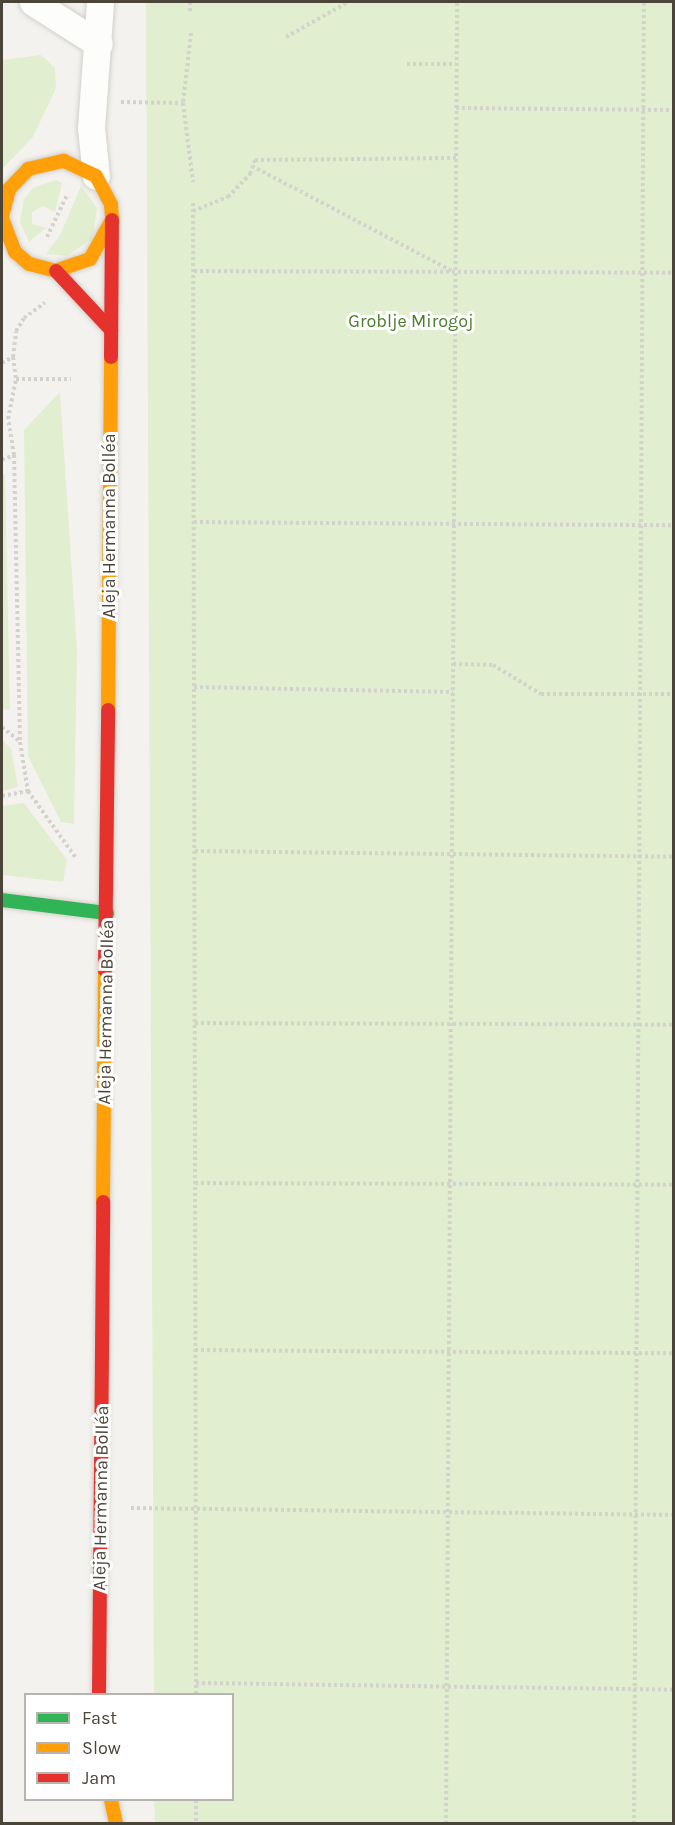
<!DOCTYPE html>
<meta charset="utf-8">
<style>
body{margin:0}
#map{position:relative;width:675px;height:1825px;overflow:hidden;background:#f4f2ee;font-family:Karla,sans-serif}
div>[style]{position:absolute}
.green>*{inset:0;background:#e1eecf}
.path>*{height:4px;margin-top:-2px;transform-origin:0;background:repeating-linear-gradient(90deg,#d3d2cc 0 3px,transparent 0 6px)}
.roads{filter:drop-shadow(0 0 2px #d2d0cb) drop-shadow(0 0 2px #d2d0cb)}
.street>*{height:27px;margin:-13.5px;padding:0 13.5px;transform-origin:13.5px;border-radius:13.5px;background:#fdfdfc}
.fast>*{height:14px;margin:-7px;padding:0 7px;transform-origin:7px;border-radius:7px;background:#30b455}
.slow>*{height:14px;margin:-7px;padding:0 7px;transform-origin:7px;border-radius:7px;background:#ff9f0a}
.jam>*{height:14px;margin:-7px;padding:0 7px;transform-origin:7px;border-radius:7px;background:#e5322d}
span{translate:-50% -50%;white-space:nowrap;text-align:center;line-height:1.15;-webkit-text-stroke:6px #fff;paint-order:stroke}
.park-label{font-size:18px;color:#4a7f2a}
.street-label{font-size:18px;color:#4b4439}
.frame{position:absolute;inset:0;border:3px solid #4b4439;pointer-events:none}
.legend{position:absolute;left:24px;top:1693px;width:210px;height:108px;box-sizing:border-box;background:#fff;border:2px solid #b7b4b0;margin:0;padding:8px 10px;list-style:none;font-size:18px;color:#4b4439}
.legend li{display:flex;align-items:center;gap:12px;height:30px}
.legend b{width:30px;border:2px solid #b7b4b0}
</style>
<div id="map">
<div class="green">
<i style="clip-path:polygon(146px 2px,673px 2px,673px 1823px,155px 1823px,154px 1800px,232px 1800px,232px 1694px,154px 1694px)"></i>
<i style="clip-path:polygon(41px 55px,55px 68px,56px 88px,33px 137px,2px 169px,2px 60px)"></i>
<i style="clip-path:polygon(56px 180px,62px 183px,55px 212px,43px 206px,32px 212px,32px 224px,46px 228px,29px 242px,20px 222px,24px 199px,33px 188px)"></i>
<i style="clip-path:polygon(81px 186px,97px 208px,93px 238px,67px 256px,46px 254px,60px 235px)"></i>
<i style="clip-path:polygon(60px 392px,77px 650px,74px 824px,61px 822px,28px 756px,24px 430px)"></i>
<i style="clip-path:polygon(2px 473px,5px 475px,10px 710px,2px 709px)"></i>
<i style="clip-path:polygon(2px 739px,11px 749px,18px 787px,2px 791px)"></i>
<i style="clip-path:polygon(24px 803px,67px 860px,63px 882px,2px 875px,2px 806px)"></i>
</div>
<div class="path">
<i style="left:190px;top:11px;width:9px;rotate:-90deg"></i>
<i style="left:191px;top:33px;width:70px;rotate:96.5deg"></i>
<i style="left:183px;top:103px;width:80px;rotate:82.8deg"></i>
<i style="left:286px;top:37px;width:71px;rotate:-29.4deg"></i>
<i style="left:407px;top:64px;width:49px"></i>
<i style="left:121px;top:102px;width:62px;rotate:0.9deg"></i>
<i style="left:456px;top:108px;width:218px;rotate:0.5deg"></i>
<i style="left:252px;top:166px;width:228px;rotate:27.7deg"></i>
<i style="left:193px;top:203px;width:1491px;rotate:89.88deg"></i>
<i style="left:193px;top:211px;width:38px;rotate:-22deg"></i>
<i style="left:228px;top:197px;width:32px;rotate:-46deg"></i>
<i style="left:250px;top:174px;width:15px;rotate:-70deg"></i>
<i style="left:255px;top:160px;width:201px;rotate:-0.6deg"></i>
<i style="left:47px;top:237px;width:47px;rotate:-64.5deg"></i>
<i style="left:194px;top:271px;width:480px;rotate:0.2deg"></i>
<i style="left:13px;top:357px;width:22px;rotate:82deg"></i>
<i style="left:16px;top:379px;width:55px"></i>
<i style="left:2px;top:363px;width:13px;rotate:-29deg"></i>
<i style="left:13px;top:357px;width:26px;rotate:-83deg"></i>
<i style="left:16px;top:331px;width:15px;rotate:-58deg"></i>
<i style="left:24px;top:318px;width:26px;rotate:-36deg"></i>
<i style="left:14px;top:455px;width:287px;rotate:88.8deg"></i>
<i style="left:20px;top:742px;width:50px;rotate:80.7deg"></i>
<i style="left:28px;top:791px;width:82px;rotate:54.4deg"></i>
<i style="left:2px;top:460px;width:13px;rotate:-23deg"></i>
<i style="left:14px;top:455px;width:36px;rotate:-99deg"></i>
<i style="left:8px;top:419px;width:41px;rotate:-78.7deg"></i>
<i style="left:194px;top:522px;width:480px;rotate:0.4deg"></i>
<i style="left:453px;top:664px;width:40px;rotate:1.4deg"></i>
<i style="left:493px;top:665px;width:56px;rotate:31.1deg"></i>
<i style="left:541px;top:694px;width:133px"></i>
<i style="left:194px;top:687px;width:259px;rotate:1.1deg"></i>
<i style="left:2px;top:727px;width:22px;rotate:39deg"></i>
<i style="left:2px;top:796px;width:26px;rotate:-11deg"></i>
<i style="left:195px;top:851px;width:479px;rotate:0.7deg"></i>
<i style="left:195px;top:1023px;width:479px;rotate:0.2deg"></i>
<i style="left:195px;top:1183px;width:479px;rotate:0.2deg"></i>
<i style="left:195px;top:1350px;width:479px;rotate:0.4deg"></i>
<i style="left:131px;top:1508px;width:543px;rotate:0.74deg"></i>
<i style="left:196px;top:1683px;width:478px;rotate:0.8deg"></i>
<i style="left:196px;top:1800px;width:24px;rotate:90deg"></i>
<i style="left:446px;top:1824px;width:1822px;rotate:-89.65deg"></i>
<i style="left:634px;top:1824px;width:1822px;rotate:-89.69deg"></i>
</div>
<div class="roads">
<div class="street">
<i style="left:33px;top:2px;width:78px;rotate:32.5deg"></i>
<i style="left:96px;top:176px;width:48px;rotate:-95.9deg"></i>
<i style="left:91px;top:128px;width:126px;rotate:-85.9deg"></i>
</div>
<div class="fast">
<i style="left:2px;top:900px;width:106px;rotate:7.1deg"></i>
</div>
<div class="slow">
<i style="left:2px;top:216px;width:28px;rotate:-75deg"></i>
<i style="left:9px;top:189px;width:28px;rotate:-46deg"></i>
<i style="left:28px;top:169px;width:37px;rotate:-13deg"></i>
<i style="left:64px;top:161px;width:35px;rotate:25deg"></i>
<i style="left:96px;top:176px;width:32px;rotate:62deg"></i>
<i style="left:111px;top:204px;width:16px;rotate:86deg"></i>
<i style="left:112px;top:220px;width:45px;rotate:119.4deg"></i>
<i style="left:90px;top:259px;width:36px;rotate:161deg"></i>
<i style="left:56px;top:271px;width:28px;rotate:-165deg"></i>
<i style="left:29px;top:264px;width:18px;rotate:-139deg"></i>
<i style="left:15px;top:252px;width:36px;rotate:-111deg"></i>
<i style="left:108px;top:710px;width:353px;rotate:-89.5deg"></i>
<i style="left:103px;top:1202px;width:232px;rotate:-89.5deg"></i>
<i style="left:111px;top:1800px;width:25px;rotate:78deg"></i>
</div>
<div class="jam">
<i style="left:56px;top:271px;width:81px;rotate:47deg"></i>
<i style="left:111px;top:357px;width:137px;rotate:-89.6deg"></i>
<i style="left:105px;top:970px;width:260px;rotate:-89.3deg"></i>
<i style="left:99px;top:1694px;width:492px;rotate:-89.5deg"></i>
</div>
</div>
<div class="park-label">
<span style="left:411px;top:321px">Groblje Mirogoj</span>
</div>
<div class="street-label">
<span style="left:109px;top:526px;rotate:-90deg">Aleja Hermanna Bolléa</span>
<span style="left:106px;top:1012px;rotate:-89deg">Aleja Hermanna Bolléa</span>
<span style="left:101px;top:1498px;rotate:-89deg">Aleja Hermanna Bolléa</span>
</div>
<div class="frame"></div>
<ul class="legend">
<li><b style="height:8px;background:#30b455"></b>Fast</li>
<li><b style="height:8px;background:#ff9f0a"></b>Slow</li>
<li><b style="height:8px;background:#e5322d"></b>Jam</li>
</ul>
</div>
